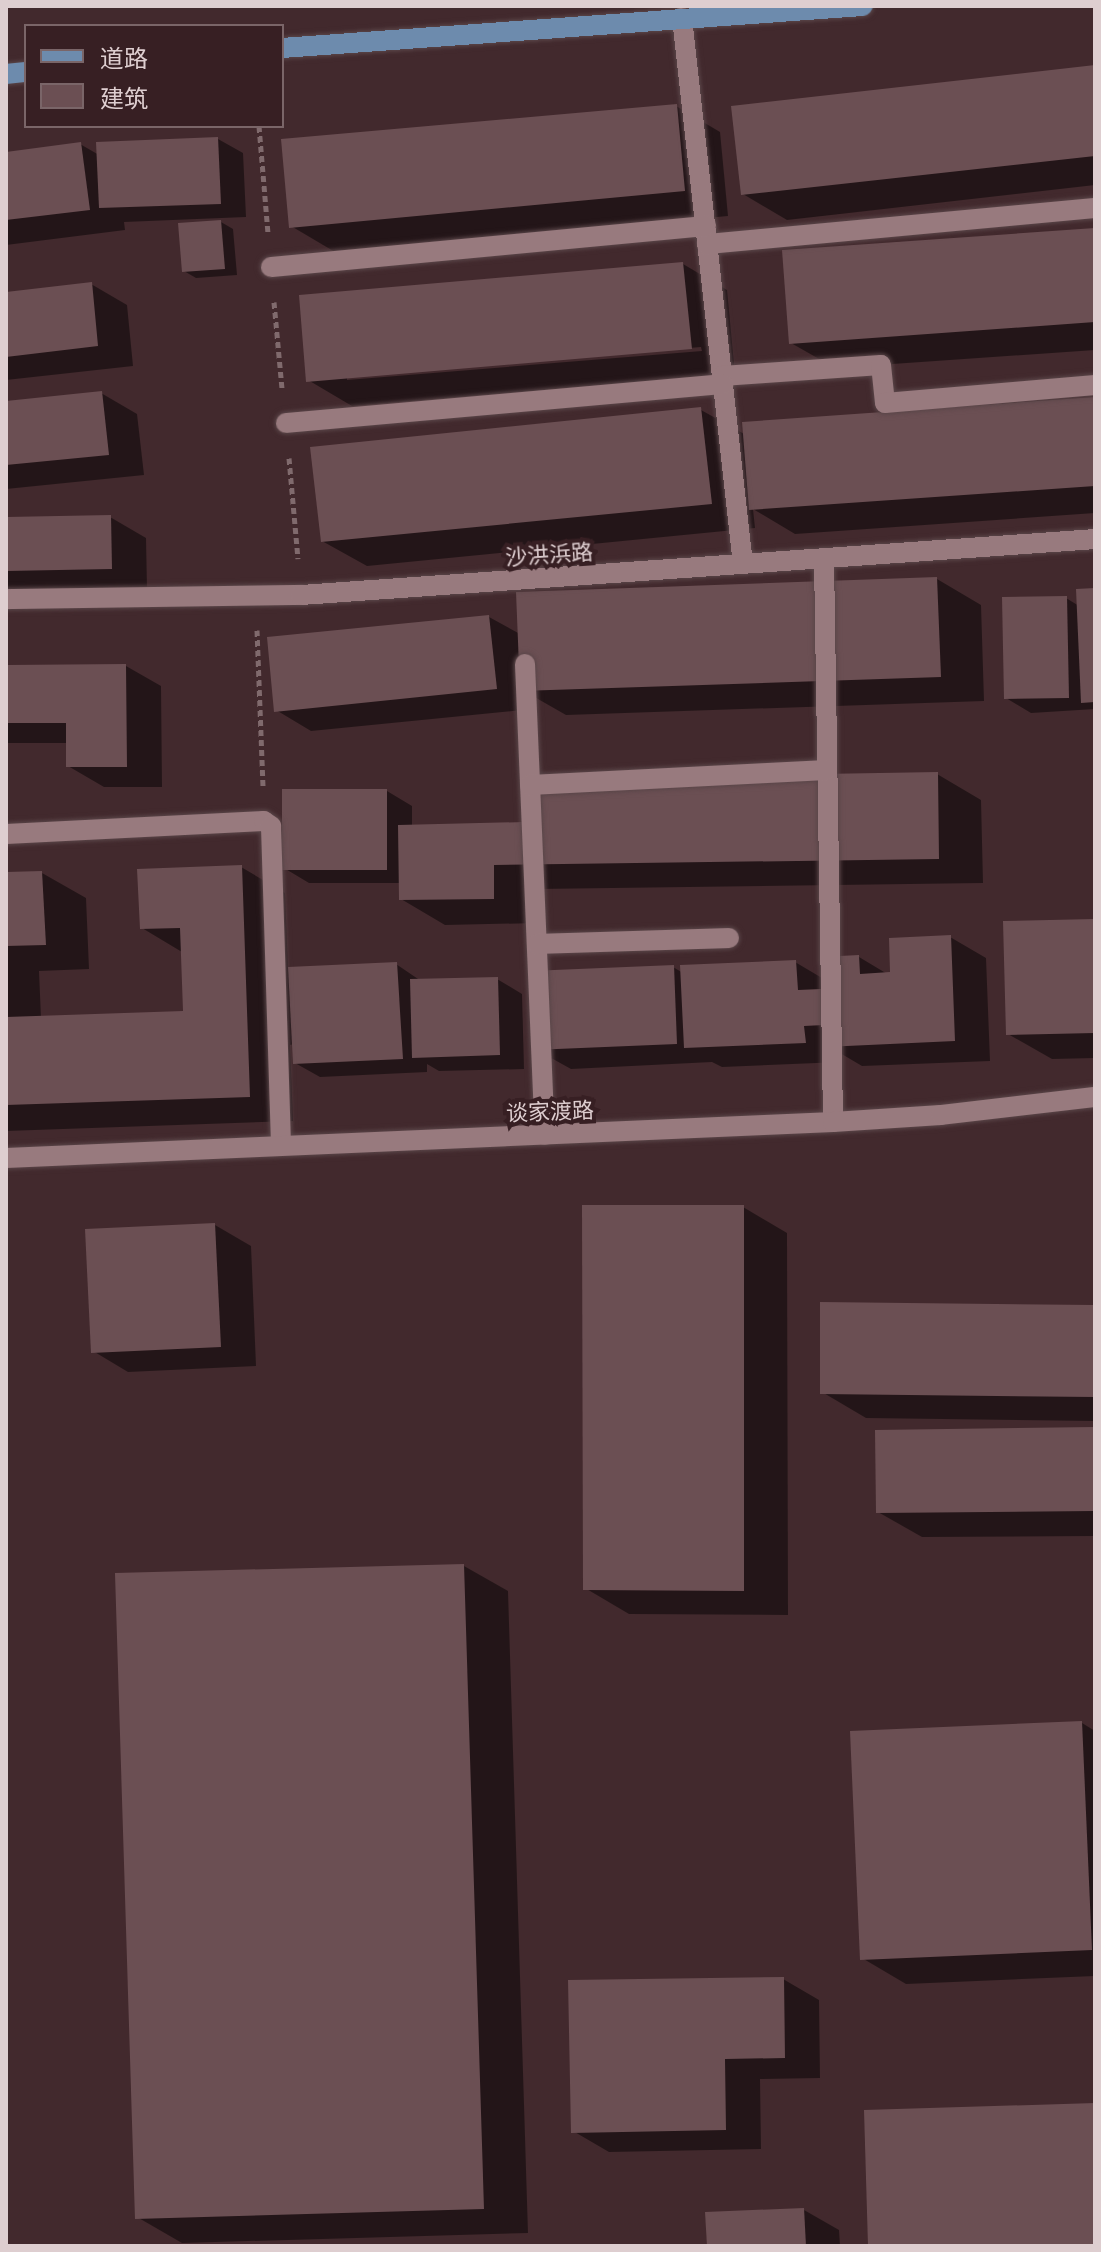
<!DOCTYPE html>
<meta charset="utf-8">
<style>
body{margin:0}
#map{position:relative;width:1101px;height:2252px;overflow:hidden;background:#42292d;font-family:"Exo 2","Noto Sans SC",sans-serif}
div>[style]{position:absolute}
.shadow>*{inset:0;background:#0007}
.building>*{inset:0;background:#6b4f53}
.path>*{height:5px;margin-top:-2.5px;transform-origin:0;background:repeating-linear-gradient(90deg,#806a6d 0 6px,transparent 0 10px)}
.roads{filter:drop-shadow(0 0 2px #5a4649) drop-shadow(0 0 2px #5a4649)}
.minor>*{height:20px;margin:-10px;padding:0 10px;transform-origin:10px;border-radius:10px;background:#987a7e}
.major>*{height:20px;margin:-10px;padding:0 10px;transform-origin:10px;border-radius:10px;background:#6d8bad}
span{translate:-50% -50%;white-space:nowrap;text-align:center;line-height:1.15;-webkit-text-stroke:8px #371f23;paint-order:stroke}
.street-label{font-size:22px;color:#deced0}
.frame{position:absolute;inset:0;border:8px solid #deced0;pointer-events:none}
.legend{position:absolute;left:24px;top:24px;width:260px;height:104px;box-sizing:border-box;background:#371f23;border:2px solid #7a6568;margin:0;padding:10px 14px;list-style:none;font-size:24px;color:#deced0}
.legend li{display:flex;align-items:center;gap:16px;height:40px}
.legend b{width:40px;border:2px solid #7a6568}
</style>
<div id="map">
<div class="shadow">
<i style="clip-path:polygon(1095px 67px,1095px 185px,787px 220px,743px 194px)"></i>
<i style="clip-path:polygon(676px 106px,720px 132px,728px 216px,335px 252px,291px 226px)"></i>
<i style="clip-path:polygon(218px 139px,243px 153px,246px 217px,124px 222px,125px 230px,6px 245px,6px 154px,80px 144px,99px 155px)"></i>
<i style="clip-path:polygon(221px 222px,233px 229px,237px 275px,196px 278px,184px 271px)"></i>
<i style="clip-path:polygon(1095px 230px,1095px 350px,835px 368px,791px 343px)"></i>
<i style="clip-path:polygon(evenodd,683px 264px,727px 290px,735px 374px,352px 406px,308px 380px,683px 264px,701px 347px,702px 351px,347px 380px,347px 376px,701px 347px)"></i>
<i style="clip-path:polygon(91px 284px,127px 305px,133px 366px,6px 380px,6px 294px)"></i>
<i style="clip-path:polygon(101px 393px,137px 414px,144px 475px,6px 489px,6px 403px)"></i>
<i style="clip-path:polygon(1095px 399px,1095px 513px,795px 534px,753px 509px,755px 528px,367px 566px,322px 541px,701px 410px,746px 435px)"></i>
<i style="clip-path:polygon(110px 517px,146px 538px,147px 589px,6px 592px,6px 519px)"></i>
<i style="clip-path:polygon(937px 579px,981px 605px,984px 701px,566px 715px,531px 695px,532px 709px,311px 731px,276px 710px,489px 617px,520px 634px)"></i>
<i style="clip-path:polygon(1095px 590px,1095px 709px,1031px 713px,1006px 698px,1066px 598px,1079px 606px)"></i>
<i style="clip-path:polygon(126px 666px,161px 686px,162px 787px,104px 787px,68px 766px,68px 743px,6px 743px,6px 667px)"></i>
<i style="clip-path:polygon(937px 774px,981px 800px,983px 883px,537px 889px,538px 923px,445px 925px,401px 899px,401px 883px,309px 883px,284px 868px,387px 791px,412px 806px,412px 826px,526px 824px)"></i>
<i style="clip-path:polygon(241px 867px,285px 893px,288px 969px,396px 964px,421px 981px,497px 979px,522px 994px,524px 1069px,439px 1071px,427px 1064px,427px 1072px,320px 1077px,295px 1063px,294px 1044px,290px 1045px,293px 1121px,6px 1131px,6px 874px,42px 873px,86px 898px,89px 969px,39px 971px,41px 1018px,185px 1013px,182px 952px,142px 928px)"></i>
<i style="clip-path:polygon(1095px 921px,1095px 1058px,1052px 1059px,1008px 1034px)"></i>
<i style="clip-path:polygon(950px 937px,986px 958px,990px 1061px,862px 1066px,840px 1053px,841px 1062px,722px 1067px,712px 1062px,571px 1069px,535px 1049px,673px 967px,683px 973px,795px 962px,822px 978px,859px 957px,889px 975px)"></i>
<i style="clip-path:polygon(743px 1207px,787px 1233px,788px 1615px,629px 1614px,585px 1588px)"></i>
<i style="clip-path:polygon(215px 1225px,251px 1246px,256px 1366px,128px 1372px,93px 1351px)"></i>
<i style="clip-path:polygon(1095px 1307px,1095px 1421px,866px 1418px,822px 1392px)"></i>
<i style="clip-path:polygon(1095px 1429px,1095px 1536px,922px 1537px,878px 1512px)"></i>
<i style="clip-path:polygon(464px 1566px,508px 1591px,528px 2233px,182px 2243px,137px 2217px)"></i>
<i style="clip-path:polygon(1082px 1723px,1095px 1731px,1095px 1976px,906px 1984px,862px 1958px)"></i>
<i style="clip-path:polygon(783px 1979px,819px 2000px,820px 2078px,760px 2079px,761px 2149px,609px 2152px,573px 2131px)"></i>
<i style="clip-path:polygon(804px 2210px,839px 2230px,840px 2246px,709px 2246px)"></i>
</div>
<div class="building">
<i style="clip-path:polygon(1095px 65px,1095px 156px,741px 195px,731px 106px)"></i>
<i style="clip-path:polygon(677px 104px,685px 191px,289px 228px,281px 139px)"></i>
<i style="clip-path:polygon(218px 137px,221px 204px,99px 208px,96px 142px)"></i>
<i style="clip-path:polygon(81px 142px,90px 210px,6px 220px,6px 152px)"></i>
<i style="clip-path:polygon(221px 220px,225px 269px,182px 272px,178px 223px)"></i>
<i style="clip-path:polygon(1095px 228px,1095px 322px,789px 344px,782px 250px)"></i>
<i style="clip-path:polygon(683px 262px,692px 349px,306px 382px,299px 295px)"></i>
<i style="clip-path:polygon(92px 282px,98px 346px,6px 357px,6px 292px)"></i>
<i style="clip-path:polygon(102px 391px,109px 455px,6px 465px,6px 401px)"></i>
<i style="clip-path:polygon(1095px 397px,1095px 486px,749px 510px,742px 422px)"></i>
<i style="clip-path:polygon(701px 407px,712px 504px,321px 542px,310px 447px)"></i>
<i style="clip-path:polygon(111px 515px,112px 569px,6px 571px,6px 517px)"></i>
<i style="clip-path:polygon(937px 577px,941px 677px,520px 691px,516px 592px)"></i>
<i style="clip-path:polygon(1095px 588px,1095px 702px,1081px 703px,1076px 589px)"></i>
<i style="clip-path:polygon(1067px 596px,1069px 698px,1004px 699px,1002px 597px)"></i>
<i style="clip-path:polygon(489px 615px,497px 689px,274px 712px,267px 637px)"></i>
<i style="clip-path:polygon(126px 664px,127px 767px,66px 767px,66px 723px,6px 723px,6px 665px)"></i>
<i style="clip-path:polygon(938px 772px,939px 859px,494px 865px,494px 899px,399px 900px,398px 825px,524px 822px,523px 779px)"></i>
<i style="clip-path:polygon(282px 789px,387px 789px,387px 870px,282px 870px)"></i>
<i style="clip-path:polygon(242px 865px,250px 1097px,6px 1105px,6px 1017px,183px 1011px,180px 928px,140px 929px,137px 869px)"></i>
<i style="clip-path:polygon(42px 871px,46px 945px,6px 946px,6px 872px)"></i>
<i style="clip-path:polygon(1095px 919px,1095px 1033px,1006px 1035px,1003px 921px)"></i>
<i style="clip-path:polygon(951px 935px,955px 1041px,825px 1047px,824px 1025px,804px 1026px,806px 1043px,684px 1048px,680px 965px,796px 960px,798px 990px,821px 989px,820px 957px,859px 955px,860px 974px,890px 972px,889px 938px)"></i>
<i style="clip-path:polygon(397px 962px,403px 1059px,293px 1064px,288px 967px)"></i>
<i style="clip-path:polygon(674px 965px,677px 1044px,533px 1050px,530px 971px)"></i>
<i style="clip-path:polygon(498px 977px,500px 1055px,412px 1058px,410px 979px)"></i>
<i style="clip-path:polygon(582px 1205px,744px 1205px,744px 1591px,583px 1590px)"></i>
<i style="clip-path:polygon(215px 1223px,221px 1347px,91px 1353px,85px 1229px)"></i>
<i style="clip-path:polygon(820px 1302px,1095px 1305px,1095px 1397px,820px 1394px)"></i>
<i style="clip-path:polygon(1095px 1427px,1095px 1511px,876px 1513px,875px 1430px)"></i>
<i style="clip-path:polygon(464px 1564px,484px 2209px,135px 2219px,115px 1573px)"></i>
<i style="clip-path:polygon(1082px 1721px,1092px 1950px,860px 1960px,850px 1731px)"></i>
<i style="clip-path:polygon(784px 1977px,785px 2058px,725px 2059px,726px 2130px,571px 2133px,568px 1980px)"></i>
<i style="clip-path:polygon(1095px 2103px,1095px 2246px,868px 2246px,864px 2110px)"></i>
<i style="clip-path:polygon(804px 2208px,806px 2246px,707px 2246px,705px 2212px)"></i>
</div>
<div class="path">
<i style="left:259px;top:126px;width:107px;rotate:85.2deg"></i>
<i style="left:274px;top:302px;width:86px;rotate:84.7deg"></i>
<i style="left:289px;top:458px;width:101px;rotate:84.9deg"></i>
<i style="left:257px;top:630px;width:157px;rotate:87.8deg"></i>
</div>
<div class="roads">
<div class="minor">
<i style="left:682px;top:18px;width:549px;rotate:83.63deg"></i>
<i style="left:707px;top:244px;width:390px;rotate:-5.3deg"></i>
<i style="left:271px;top:267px;width:437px;rotate:-5.4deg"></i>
<i style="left:722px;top:376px;width:159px;rotate:-4deg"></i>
<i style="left:881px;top:365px;width:38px;rotate:84deg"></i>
<i style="left:885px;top:403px;width:211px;rotate:-4.9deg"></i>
<i style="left:286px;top:423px;width:439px;rotate:-5.1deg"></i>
<i style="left:824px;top:559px;width:563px;rotate:89.08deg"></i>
<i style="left:6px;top:599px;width:295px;rotate:-0.8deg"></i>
<i style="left:301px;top:595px;width:796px;rotate:-4.03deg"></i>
<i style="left:525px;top:664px;width:471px;rotate:87.6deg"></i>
<i style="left:530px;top:785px;width:297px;rotate:-2.9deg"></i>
<i style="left:6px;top:834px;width:258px;rotate:-2.9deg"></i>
<i style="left:264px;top:821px;width:9px;rotate:36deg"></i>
<i style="left:271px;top:826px;width:320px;rotate:88.2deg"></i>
<i style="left:537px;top:944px;width:192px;rotate:-1.8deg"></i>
<i style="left:6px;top:1158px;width:828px;rotate:-2.49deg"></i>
<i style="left:833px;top:1122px;width:108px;rotate:-3.7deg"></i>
<i style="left:941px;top:1115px;width:155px;rotate:-6.7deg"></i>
</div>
<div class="major">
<i style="left:282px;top:48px;width:582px;rotate:-4.14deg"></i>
<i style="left:6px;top:74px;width:20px;rotate:-6deg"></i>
</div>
</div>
<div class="street-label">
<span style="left:549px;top:554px;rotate:-4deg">沙洪浜路</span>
<span style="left:550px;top:1111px;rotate:-2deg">谈家渡路</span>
</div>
<div class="frame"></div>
<ul class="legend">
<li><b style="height:10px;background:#6d8bad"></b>道路</li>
<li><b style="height:22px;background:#6b4f53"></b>建筑</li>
</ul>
</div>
